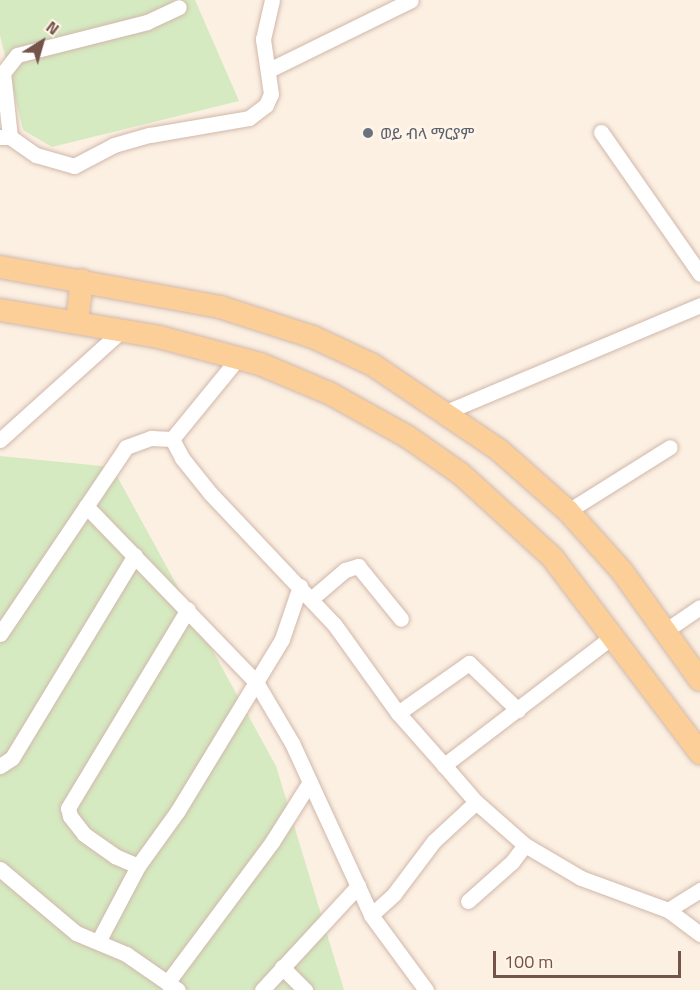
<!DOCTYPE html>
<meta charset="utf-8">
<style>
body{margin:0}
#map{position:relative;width:700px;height:990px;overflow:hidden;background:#fcf0e2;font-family:"Titillium Web","Noto Sans Ethiopic",sans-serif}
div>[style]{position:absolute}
.green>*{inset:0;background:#d5eac0}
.roads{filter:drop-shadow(0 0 2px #d0b8ab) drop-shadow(0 0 2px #d0b8ab)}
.street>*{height:15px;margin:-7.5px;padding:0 7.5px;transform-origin:7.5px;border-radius:7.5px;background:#fff}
.primary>*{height:22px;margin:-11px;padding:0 11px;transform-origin:11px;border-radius:11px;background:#fccf99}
.dots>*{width:16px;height:16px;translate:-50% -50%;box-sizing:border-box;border:3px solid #fff4e8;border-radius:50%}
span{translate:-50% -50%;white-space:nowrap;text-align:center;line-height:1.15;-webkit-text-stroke:6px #fff4e8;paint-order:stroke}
.worship-label{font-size:16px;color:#5b616d}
.left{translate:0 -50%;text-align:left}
.north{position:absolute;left:12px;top:12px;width:60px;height:60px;-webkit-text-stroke:4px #fff4e8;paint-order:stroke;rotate:37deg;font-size:16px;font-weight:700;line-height:24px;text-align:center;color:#745448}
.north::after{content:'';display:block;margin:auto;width:21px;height:27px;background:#745448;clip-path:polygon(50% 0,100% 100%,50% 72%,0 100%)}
.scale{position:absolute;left:493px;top:951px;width:188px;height:27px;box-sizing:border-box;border:3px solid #745448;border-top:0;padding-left:8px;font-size:18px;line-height:21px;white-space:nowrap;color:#745448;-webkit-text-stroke:4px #fff4e8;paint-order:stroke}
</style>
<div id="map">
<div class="green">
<i style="clip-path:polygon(0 0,195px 0,239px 101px,52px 147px,23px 130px,0 35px)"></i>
<i style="clip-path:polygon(0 456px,112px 467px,276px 766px,344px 990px,0 990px)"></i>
</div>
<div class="roads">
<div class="street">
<i style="left:269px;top:70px;width:158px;rotate:-26.2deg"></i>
<i style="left:601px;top:132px;width:173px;rotate:55.1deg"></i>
<i style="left:0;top:137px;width:10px"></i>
<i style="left:10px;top:137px;width:32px;rotate:35deg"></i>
<i style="left:36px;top:155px;width:40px;rotate:16deg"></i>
<i style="left:74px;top:166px;width:45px;rotate:-27.7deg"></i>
<i style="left:114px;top:145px;width:37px;rotate:-16deg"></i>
<i style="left:150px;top:135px;width:100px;rotate:-9.7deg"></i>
<i style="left:249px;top:118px;width:21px;rotate:-37deg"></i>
<i style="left:266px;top:105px;width:12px;rotate:-66deg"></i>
<i style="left:271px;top:94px;width:56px;rotate:-98.3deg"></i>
<i style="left:263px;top:39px;width:40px;rotate:-77deg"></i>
<i style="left:10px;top:137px;width:64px;rotate:-96.2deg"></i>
<i style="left:3px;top:73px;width:23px;rotate:-52deg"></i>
<i style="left:17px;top:55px;width:134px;rotate:-14.2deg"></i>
<i style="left:147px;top:22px;width:35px;rotate:-25deg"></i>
<i style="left:446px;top:412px;width:276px;rotate:-22.8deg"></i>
<i style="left:172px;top:439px;width:21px;rotate:62deg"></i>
<i style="left:182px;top:458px;width:45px;rotate:51.3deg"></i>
<i style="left:210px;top:493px;width:180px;rotate:46.6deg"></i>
<i style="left:334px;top:624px;width:110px;rotate:54.3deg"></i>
<i style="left:398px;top:713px;width:69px;rotate:48.5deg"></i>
<i style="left:172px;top:439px;width:104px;rotate:-50.8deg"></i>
<i style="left:0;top:440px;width:164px;rotate:-42deg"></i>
<i style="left:86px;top:506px;width:245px;rotate:46deg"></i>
<i style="left:256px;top:682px;width:71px;rotate:59.5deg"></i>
<i style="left:292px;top:743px;width:189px;rotate:65.3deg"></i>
<i style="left:568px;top:511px;width:120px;rotate:-32.1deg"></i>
<i style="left:311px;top:599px;width:45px;rotate:-40.5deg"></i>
<i style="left:345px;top:570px;width:14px;rotate:-17deg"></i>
<i style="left:358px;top:566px;width:68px;rotate:50.9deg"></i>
<i style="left:665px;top:631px;width:42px;rotate:-34.4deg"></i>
<i style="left:0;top:634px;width:225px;rotate:-56deg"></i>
<i style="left:126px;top:447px;width:27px;rotate:-20deg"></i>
<i style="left:151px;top:438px;width:21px;rotate:3deg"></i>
<i style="left:613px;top:636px;width:213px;rotate:142.6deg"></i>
<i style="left:444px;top:765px;width:49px;rotate:49.1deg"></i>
<i style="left:476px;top:802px;width:65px;rotate:41.3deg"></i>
<i style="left:525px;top:845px;width:65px;rotate:30.5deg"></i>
<i style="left:581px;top:878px;width:93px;rotate:20.2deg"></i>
<i style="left:668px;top:910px;width:40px;rotate:37deg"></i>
<i style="left:398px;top:713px;width:87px;rotate:-35.2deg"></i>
<i style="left:469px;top:663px;width:68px;rotate:43.8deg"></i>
<i style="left:0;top:766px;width:14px;rotate:-34deg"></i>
<i style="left:12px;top:758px;width:237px;rotate:-58.8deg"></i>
<i style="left:138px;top:866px;width:25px;rotate:-157deg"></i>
<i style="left:115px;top:856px;width:38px;rotate:-145deg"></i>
<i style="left:84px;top:834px;width:23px;rotate:-128deg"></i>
<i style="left:70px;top:816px;width:8px;rotate:-104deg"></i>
<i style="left:68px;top:808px;width:232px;rotate:-58.9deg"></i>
<i style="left:0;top:869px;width:99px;rotate:40.1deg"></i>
<i style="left:76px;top:933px;width:54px;rotate:22.8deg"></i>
<i style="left:126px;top:954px;width:63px;rotate:34.7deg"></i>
<i style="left:468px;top:901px;width:59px;rotate:-41.6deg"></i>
<i style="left:512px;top:862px;width:21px;rotate:-53deg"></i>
<i style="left:668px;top:910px;width:38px;rotate:-32deg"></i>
<i style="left:99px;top:940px;width:84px;rotate:-62.2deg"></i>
<i style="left:138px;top:866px;width:67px;rotate:-54.2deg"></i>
<i style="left:177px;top:812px;width:202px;rotate:-58.7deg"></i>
<i style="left:282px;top:639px;width:56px;rotate:-71.2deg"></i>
<i style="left:282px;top:967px;width:33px;rotate:45deg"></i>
<i style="left:167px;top:983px;width:176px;rotate:-53.3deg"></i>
<i style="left:272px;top:842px;width:71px;rotate:-57.7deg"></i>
<i style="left:262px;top:990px;width:142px;rotate:-47.3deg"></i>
<i style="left:426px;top:990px;width:93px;rotate:-126.3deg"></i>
<i style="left:371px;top:915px;width:31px;rotate:-42deg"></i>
<i style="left:394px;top:894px;width:66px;rotate:-53deg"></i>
<i style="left:434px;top:841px;width:57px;rotate:-42.9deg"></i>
</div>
<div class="primary">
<i style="left:0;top:267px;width:224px;rotate:10.3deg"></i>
<i style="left:220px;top:307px;width:98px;rotate:17.9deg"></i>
<i style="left:313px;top:337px;width:66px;rotate:25deg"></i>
<i style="left:373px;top:365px;width:152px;rotate:34deg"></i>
<i style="left:499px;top:450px;width:92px;rotate:41.5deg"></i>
<i style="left:568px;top:511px;width:79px;rotate:48.1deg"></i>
<i style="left:621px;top:570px;width:135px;rotate:54.3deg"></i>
<i style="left:0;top:310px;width:161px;rotate:9.6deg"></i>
<i style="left:159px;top:337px;width:105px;rotate:15deg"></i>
<i style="left:260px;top:364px;width:77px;rotate:22.9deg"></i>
<i style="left:331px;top:394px;width:88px;rotate:29.2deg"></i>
<i style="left:408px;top:437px;width:65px;rotate:34.9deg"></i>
<i style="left:461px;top:474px;width:123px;rotate:42.4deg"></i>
<i style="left:552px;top:557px;width:246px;rotate:52.9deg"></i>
<i style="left:77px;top:321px;width:41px;rotate:-83deg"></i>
</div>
</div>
<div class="dots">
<i style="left:368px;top:133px;background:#6b7280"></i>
</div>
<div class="worship-label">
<span class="left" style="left:380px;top:133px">ወይ ብላ ማርያም</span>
</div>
<div class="north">N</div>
<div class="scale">100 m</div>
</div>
